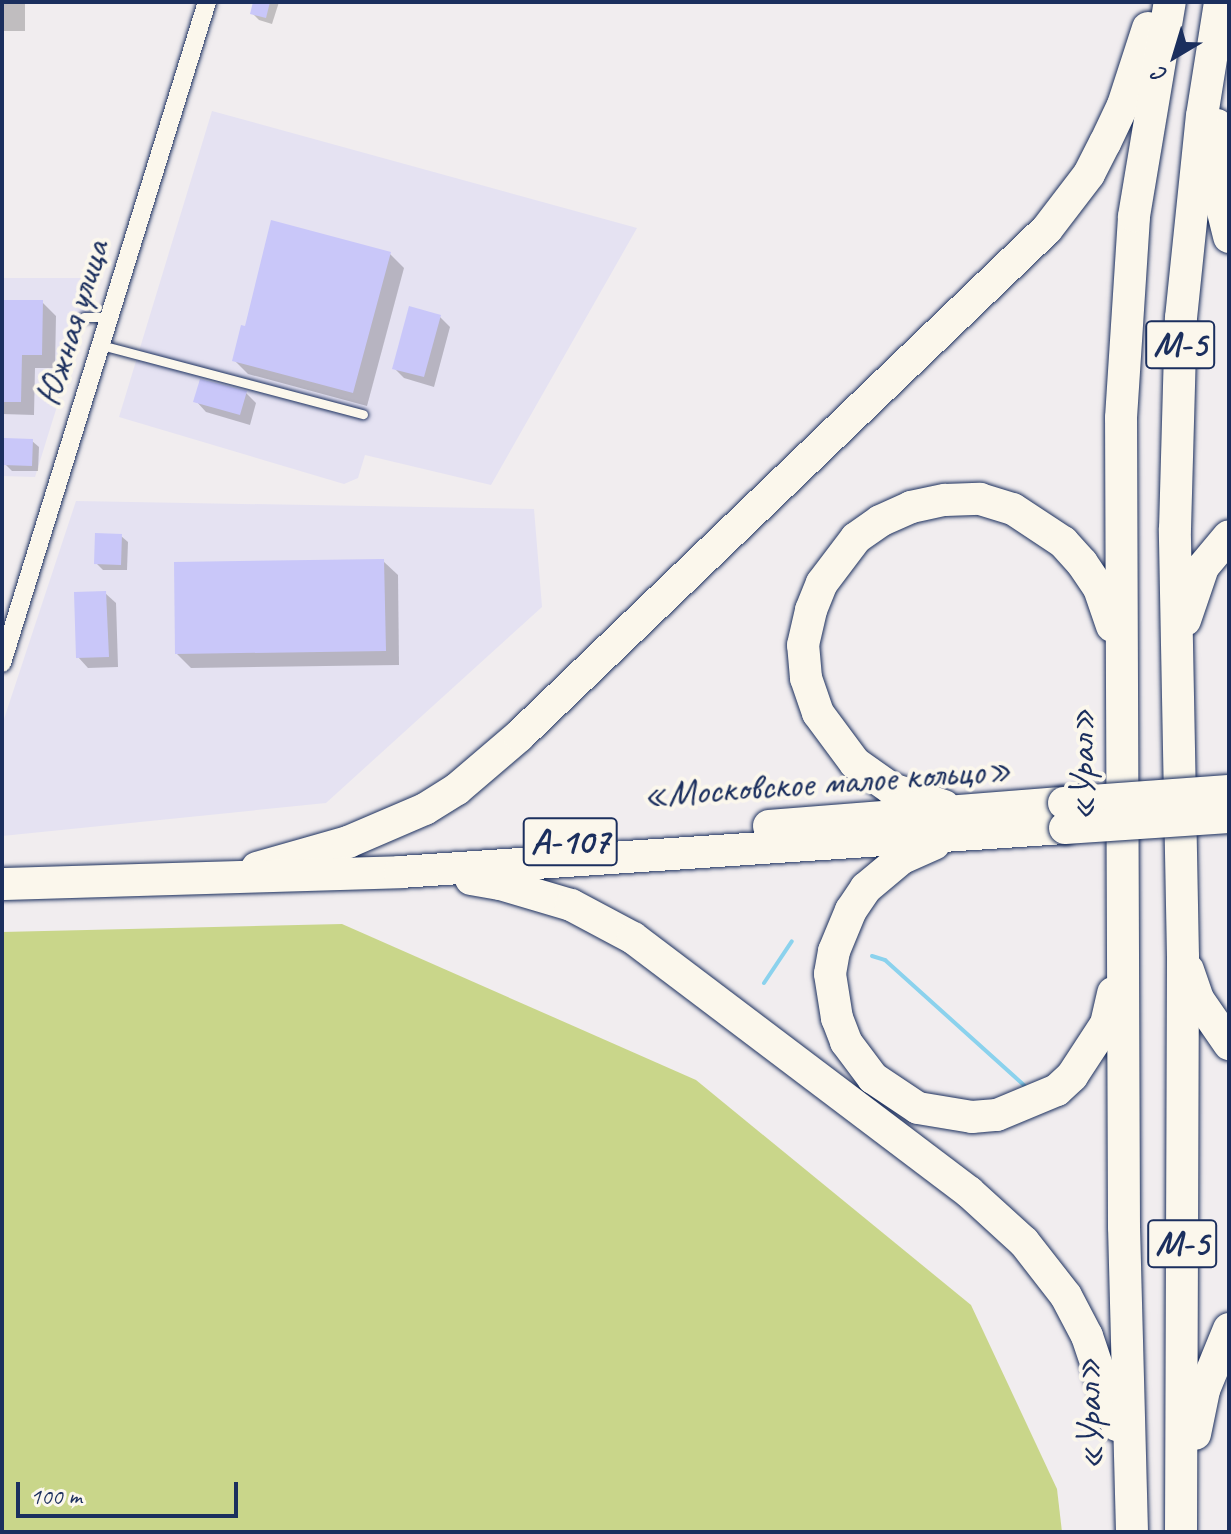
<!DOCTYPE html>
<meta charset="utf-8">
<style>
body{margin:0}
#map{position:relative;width:1231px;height:1534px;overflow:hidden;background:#f1edef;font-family:Caveat,sans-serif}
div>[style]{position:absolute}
.built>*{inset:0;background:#e5e2f2}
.green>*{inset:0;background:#c9d68a}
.shadow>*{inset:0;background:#0003}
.stream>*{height:4px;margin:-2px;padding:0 2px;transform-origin:2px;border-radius:2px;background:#8bd2ed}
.building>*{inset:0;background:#c9c7f9}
.roads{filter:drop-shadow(0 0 2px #1b2f5e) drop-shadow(0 0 2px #1b2f5e)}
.lane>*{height:9px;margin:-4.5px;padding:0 4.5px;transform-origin:4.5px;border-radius:4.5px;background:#fbf7ec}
.street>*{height:18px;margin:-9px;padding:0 9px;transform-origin:9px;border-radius:9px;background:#fbf7ec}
.highway>*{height:32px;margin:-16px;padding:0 16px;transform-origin:16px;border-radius:16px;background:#fbf7ec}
.bridges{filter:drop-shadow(0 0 2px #1b2f5e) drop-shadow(0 0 2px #1b2f5e)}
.highway-bridge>*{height:32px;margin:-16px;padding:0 16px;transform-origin:16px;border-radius:16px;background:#fbf7ec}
span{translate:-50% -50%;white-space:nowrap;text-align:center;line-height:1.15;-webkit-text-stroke:8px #fbf7ec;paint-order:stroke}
.shield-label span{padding:2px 6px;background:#fbf7ec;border:2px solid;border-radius:6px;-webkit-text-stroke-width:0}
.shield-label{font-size:36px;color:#1b2f5e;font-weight:700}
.street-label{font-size:38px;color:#1b2f5e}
.frame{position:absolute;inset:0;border:4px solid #1b2f5e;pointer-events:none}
.north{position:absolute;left:1135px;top:16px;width:80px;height:80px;-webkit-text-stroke:6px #fbf7ec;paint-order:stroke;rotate:218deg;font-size:22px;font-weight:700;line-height:32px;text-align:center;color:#1b2f5e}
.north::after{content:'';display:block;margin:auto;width:28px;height:36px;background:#1b2f5e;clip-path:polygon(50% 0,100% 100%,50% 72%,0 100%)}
.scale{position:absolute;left:16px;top:1482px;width:222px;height:36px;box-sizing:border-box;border:4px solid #1b2f5e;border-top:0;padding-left:10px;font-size:24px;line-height:28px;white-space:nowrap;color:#1b2f5e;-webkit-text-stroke:6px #fbf7ec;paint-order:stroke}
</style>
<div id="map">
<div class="built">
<i style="clip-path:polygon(212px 111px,637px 228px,491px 485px,365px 455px,358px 478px,344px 484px,119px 417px)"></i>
<i style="clip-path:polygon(2px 278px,97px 278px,35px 477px,2px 476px)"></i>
<i style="clip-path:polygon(76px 501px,534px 509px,542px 607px,326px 803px,2px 836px,2px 725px)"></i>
</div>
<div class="green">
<i style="clip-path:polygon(342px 924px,696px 1080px,971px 1305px,1057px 1489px,1062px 1532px,2px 1532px,2px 932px)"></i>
</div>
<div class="shadow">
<i style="clip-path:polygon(2px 2px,25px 2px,25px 31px,2px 31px)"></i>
<i style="clip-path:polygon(255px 2px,279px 2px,272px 24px,259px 20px,252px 13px)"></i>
<i style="clip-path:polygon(390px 254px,404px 268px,367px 406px,248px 374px,234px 360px)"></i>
<i style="clip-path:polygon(2px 302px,42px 302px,56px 316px,55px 368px,35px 368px,34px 415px,2px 414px)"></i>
<i style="clip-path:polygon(440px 317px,450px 327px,434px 387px,404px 378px,394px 368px)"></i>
<i style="clip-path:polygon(246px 393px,256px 403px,250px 425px,206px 412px,196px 401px)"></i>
<i style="clip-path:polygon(32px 441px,39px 447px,38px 471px,12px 471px,5px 464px)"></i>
<i style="clip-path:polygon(121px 536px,128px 542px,127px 570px,103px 570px,96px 563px)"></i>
<i style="clip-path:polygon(383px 561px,398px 575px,399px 665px,191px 668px,177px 654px)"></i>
<i style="clip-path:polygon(105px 593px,116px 603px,118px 667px,88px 668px,78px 657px)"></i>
</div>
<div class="stream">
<i style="left:872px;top:956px;width:14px;rotate:17deg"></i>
<i style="left:885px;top:960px;width:190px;rotate:42deg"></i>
<i style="left:764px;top:983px;width:50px;rotate:-56.3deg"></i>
</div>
<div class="building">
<i style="clip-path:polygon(253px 2px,270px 2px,266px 18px,250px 14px)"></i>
<i style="clip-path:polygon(271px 220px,391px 252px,353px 393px,232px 361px,241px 325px,245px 326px)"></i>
<i style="clip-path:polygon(2px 300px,43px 300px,42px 355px,22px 355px,21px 402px,2px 402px)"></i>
<i style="clip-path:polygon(409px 306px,441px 315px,424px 377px,392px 369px)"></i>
<i style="clip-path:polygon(200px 379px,247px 391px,240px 415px,193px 402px)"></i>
<i style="clip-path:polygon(4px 438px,33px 439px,32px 466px,3px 465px)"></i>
<i style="clip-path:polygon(95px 533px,122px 534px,121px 565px,94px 564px)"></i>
<i style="clip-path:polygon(384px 559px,386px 651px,175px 654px,174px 562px)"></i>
<i style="clip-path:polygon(106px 591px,109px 657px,76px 658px,74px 592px)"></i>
</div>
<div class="roads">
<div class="lane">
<i style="left:84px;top:317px;width:25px"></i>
<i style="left:101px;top:345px;width:271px;rotate:14.8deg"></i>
</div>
<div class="street">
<i style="left:2px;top:663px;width:692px;rotate:-72.77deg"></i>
</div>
<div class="highway">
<i style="left:1217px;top:125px;width:83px;rotate:86.6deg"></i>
<i style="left:1222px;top:208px;width:30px;rotate:76deg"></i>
<i style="left:1185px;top:620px;width:56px;rotate:-71.2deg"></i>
<i style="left:1203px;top:567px;width:40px;rotate:-50deg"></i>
<i style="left:944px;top:806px;width:55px;rotate:-161.9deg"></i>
<i style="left:892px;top:789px;width:45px;rotate:-144.9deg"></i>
<i style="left:855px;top:763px;width:62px;rotate:-126.5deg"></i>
<i style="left:818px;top:713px;width:37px;rotate:-109deg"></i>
<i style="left:806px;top:678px;width:33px;rotate:-95deg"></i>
<i style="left:803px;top:645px;width:36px;rotate:-77deg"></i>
<i style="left:811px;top:610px;width:29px;rotate:-68deg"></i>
<i style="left:822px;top:583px;width:56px;rotate:-52.9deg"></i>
<i style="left:856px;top:538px;width:29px;rotate:-35deg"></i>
<i style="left:880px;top:521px;width:34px;rotate:-24deg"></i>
<i style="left:911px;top:507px;width:35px;rotate:-12deg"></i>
<i style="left:945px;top:500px;width:35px;rotate:-2deg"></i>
<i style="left:980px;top:499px;width:34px;rotate:17deg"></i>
<i style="left:1013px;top:509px;width:60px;rotate:33.4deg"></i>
<i style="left:1063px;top:542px;width:28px;rotate:48deg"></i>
<i style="left:1082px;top:563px;width:30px;rotate:56deg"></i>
<i style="left:1099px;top:588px;width:40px;rotate:71.1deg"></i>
<i style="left:769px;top:826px;width:296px;rotate:-4.5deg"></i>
<i style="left:934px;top:844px;width:35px;rotate:156deg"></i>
<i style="left:902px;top:858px;width:47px;rotate:140.2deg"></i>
<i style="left:866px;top:888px;width:27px;rotate:124deg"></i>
<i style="left:851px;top:910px;width:44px;rotate:112.5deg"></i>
<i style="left:834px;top:951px;width:23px;rotate:100deg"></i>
<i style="left:830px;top:974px;width:45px;rotate:81deg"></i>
<i style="left:837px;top:1018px;width:26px;rotate:69deg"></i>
<i style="left:846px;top:1042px;width:45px;rotate:53.1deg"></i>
<i style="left:873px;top:1078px;width:54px;rotate:33.7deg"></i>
<i style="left:918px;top:1108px;width:55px;rotate:9.5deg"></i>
<i style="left:972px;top:1117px;width:25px;rotate:-5deg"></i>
<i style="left:997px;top:1115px;width:65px;rotate:-22.6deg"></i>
<i style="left:1057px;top:1090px;width:21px;rotate:-43deg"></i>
<i style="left:1072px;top:1076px;width:62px;rotate:-56.8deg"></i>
<i style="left:1106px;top:1024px;width:32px;rotate:-77deg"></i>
<i style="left:257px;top:868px;width:95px;rotate:-15.9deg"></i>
<i style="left:348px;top:842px;width:84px;rotate:-23.2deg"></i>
<i style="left:425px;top:809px;width:38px;rotate:-32deg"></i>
<i style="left:457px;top:789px;width:82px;rotate:-40.5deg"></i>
<i style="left:519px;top:736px;width:732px;rotate:-43.84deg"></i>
<i style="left:1047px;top:229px;width:69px;rotate:-52.6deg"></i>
<i style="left:1089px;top:174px;width:35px;rotate:-63deg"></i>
<i style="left:1105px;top:143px;width:42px;rotate:-64.7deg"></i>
<i style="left:1123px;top:105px;width:81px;rotate:-72deg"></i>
<i style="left:471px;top:879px;width:29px;rotate:10deg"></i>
<i style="left:500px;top:884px;width:74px;rotate:16.5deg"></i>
<i style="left:571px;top:905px;width:70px;rotate:28deg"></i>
<i style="left:633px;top:938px;width:421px;rotate:37.1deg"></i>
<i style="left:969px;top:1192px;width:74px;rotate:42.3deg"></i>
<i style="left:1024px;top:1242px;width:68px;rotate:52.1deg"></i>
<i style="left:1066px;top:1296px;width:45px;rotate:62.3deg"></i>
<i style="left:1087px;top:1336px;width:94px;rotate:71.4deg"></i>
<i style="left:2px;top:884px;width:398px;rotate:-1.7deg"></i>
<i style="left:400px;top:872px;width:666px;rotate:-3.79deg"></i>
<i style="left:1188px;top:970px;width:31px;rotate:71deg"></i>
<i style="left:1198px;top:999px;width:55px;rotate:55.4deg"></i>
<i style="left:1195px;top:1434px;width:45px;rotate:-78.4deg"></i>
<i style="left:1204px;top:1390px;width:66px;rotate:-67.7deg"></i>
<i style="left:1132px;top:1532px;width:305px;rotate:-91.5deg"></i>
<i style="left:1124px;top:1227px;width:809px;rotate:-90.21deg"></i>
<i style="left:1121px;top:418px;width:202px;rotate:-86.3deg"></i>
<i style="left:1134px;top:216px;width:217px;rotate:-80.5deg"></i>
<i style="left:1181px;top:1532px;width:575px;rotate:-89.8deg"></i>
<i style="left:1183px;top:957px;width:428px;rotate:-91.1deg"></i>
<i style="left:1175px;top:529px;width:211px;rotate:-88.4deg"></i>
<i style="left:1181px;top:318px;width:203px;rotate:-84.1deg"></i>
<i style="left:1202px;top:116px;width:115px;rotate:-81deg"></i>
</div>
</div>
<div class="bridges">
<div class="highway-bridge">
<i style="left:1064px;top:803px;width:165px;rotate:-4.2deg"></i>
<i style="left:1065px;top:828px;width:164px;rotate:-3.8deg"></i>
</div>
</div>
<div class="shield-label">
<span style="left:1180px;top:345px">М-5</span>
<span style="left:570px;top:842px">А-107</span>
<span style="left:1182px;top:1244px">М-5</span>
</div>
<div class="street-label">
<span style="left:72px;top:323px;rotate:-73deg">Южная улица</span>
<span style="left:1082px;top:765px;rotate:-90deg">«Урал»</span>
<span style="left:827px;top:782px;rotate:-4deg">«Московское малое кольцо»</span>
<span style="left:1089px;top:1414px;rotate:-92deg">«Урал»</span>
</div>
<div class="frame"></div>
<div class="north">С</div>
<div class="scale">100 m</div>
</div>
